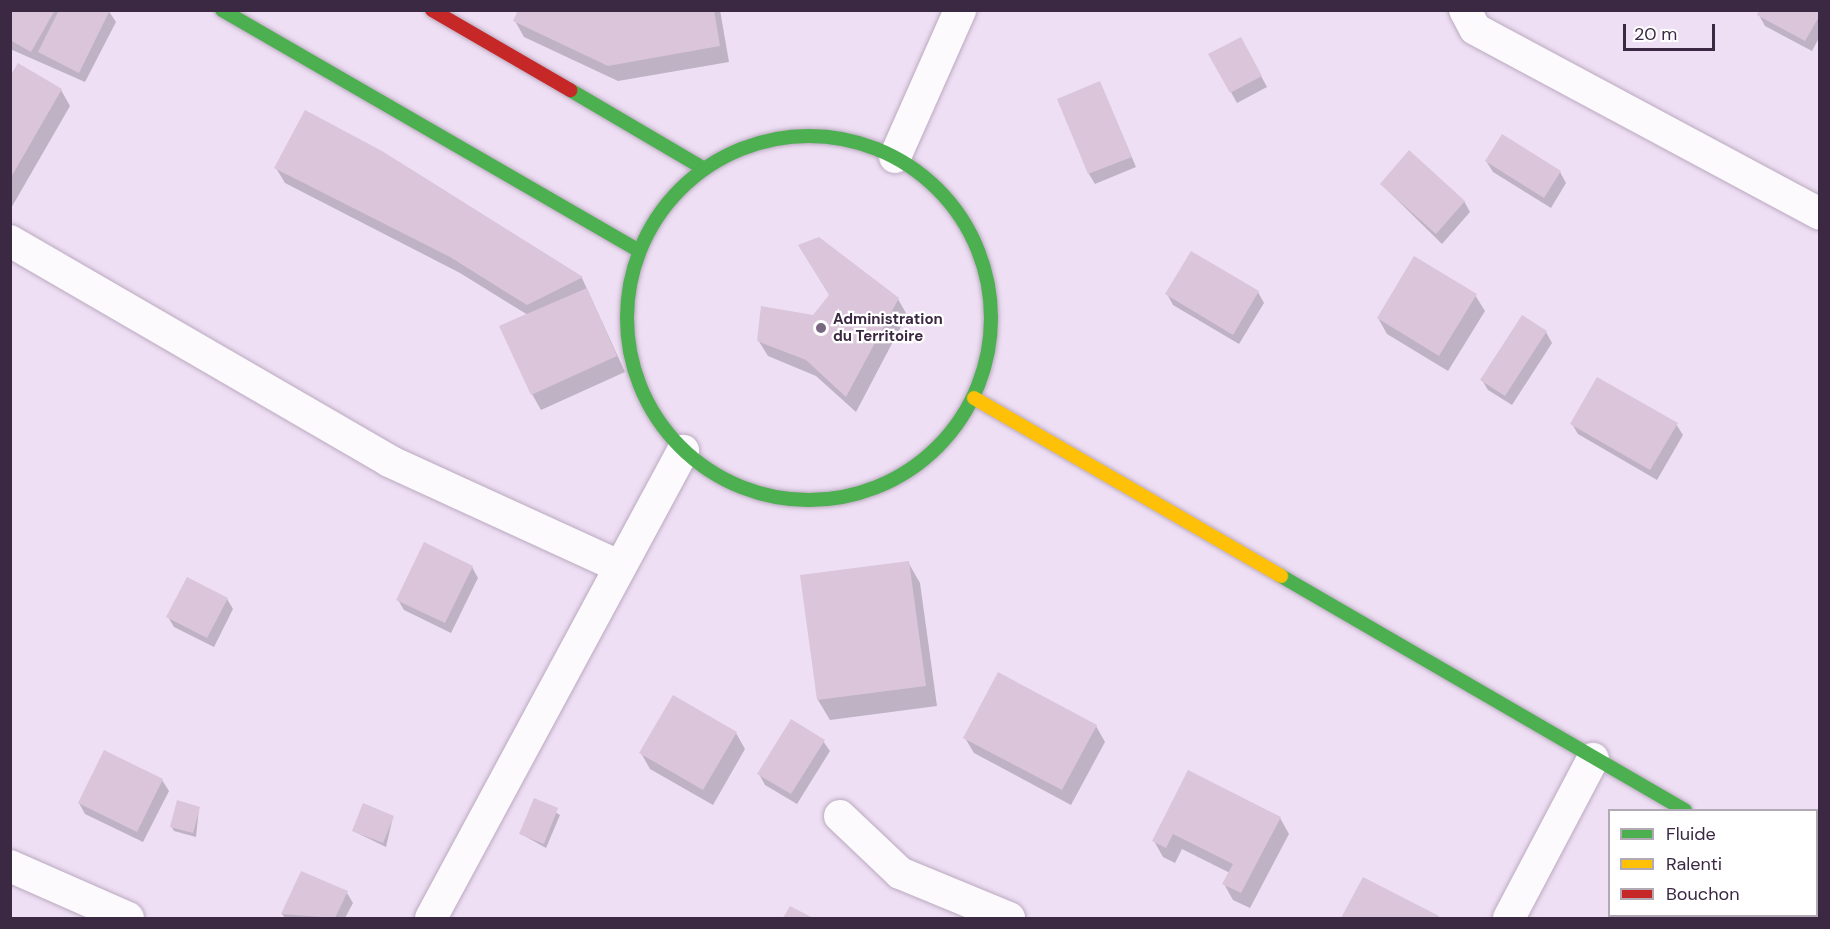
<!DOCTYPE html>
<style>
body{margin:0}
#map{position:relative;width:1830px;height:929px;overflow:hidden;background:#efdff5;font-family:"DM Sans",sans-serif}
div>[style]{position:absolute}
.shadow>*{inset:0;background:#0003}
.building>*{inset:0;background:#dac5da}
.roads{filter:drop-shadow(0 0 2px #baaabf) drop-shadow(0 0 2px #baaabf)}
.street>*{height:32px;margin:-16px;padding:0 16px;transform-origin:16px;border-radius:16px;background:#fdfafe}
.fast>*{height:14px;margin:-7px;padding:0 7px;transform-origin:7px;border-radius:7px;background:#4caf50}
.fast>.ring{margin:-7px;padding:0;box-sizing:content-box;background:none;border:14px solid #4caf50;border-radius:50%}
.slow>*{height:14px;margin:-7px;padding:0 7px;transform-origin:7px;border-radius:7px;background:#ffc107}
.jam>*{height:14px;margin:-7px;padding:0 7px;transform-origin:7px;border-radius:7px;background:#c62828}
.dots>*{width:16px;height:16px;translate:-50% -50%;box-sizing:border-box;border:3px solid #fff;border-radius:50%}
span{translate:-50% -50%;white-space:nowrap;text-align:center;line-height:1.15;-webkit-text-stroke:4.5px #fff;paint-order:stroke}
.poi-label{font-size:15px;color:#3b2842;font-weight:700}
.left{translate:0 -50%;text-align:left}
.frame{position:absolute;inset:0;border:12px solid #3b2842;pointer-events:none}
.legend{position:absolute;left:1608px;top:809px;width:210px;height:108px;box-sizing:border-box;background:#fff;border:2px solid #b1a9b3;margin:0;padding:8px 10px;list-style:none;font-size:18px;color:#3b2842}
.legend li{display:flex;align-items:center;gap:12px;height:30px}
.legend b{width:30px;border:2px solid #b1a9b3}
.scale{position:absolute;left:1623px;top:24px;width:92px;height:27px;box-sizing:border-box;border:3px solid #3b2842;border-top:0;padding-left:8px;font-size:18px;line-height:21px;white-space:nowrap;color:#3b2842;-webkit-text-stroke:4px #fff;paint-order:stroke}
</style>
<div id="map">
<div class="shadow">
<i style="clip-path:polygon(10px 10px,108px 10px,116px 22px,85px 82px,10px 49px)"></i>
<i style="clip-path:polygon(520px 10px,720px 10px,729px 62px,618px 81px,524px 37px,515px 21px)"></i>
<i style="clip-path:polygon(1820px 11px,1820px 36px,1812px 51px,1765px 26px,1759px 15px)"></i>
<i style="clip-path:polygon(1241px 39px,1267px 87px,1237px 103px,1210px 54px)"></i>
<i style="clip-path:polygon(10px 79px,61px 90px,70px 106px,10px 210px)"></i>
<i style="clip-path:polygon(1100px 83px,1136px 167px,1095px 184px,1089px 174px)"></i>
<i style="clip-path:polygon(1502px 136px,1560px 172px,1566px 183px,1551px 208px,1493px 172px,1486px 161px)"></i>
<i style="clip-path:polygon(381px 152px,582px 278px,625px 372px,541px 410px,532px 394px,528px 315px,460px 273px,285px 183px,276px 168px)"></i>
<i style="clip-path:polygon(1381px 184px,1464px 201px,1470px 212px,1442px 244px)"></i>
<i style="clip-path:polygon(1258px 292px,1264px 303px,1239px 344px,1173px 305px,1167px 294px)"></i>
<i style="clip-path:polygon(1475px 295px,1485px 311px,1448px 371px,1387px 334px,1378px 318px)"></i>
<i style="clip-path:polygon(898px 299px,907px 315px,856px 412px,816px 376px,768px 356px,758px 340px,814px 316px)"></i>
<i style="clip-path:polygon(1546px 332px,1552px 343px,1512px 405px,1488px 390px,1482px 380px)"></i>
<i style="clip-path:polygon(1572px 424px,1676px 424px,1683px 435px,1657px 480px,1578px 434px)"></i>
<i style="clip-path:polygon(908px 562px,920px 583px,937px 706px,830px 720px,818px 700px)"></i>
<i style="clip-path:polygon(472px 567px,478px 578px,451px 633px,404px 610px,398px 600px)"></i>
<i style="clip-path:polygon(227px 599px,233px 609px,214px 647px,174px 627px,168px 617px)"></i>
<i style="clip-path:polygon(1096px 726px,1105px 742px,1071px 805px,974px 753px,965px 738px)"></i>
<i style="clip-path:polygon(736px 733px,745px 749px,713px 805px,650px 769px,641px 753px)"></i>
<i style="clip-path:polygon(823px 741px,830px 751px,797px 804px,765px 785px,759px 774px)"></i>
<i style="clip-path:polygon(105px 752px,162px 780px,169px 791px,143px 842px,85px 814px,79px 803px)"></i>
<i style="clip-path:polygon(1189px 772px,1280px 818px,1289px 834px,1250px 908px,1233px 900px,1224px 884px,1230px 873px,1182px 849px,1175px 863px,1163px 857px,1154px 841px)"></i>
<i style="clip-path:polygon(534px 800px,560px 815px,546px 848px,521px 834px)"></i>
<i style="clip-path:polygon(199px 808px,196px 837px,174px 831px,171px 826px)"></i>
<i style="clip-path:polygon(393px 817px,386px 847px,353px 831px)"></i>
<i style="clip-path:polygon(1364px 879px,1438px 917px,1439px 918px,1343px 918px)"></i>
<i style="clip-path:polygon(347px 893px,353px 903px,345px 918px,285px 918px,282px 914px)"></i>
</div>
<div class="building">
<i style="clip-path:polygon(10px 10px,55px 10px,31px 52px,10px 40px)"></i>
<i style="clip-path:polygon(59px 10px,110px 10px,79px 73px,38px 52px)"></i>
<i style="clip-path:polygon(518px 10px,714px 10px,720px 46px,608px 66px,513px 21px)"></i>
<i style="clip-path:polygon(1759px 10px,1820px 10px,1820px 15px,1805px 41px,1757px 15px)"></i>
<i style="clip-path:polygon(1241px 37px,1262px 76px,1230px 93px,1208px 54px)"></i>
<i style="clip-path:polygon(18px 63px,62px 89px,10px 179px,10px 76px)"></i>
<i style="clip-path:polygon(1100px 81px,1132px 157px,1088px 174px,1057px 99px)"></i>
<i style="clip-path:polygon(305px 110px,382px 151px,583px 277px,527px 305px,450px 257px,274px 168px)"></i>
<i style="clip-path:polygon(1502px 134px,1561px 171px,1544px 198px,1485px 161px)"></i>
<i style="clip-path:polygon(1409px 150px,1465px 201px,1436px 234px,1380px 184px)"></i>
<i style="clip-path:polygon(819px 237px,899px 298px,846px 397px,806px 360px,757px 341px,761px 306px,813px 315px,829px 295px,798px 245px)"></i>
<i style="clip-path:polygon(1191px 251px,1259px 291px,1233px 335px,1165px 294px)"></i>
<i style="clip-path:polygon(1414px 256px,1477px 294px,1439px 356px,1377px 318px)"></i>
<i style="clip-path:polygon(587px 288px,617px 356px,531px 395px,499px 326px)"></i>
<i style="clip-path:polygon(1522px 315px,1547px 331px,1505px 396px,1480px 380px)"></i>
<i style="clip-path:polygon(1597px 377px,1678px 423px,1650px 470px,1570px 424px)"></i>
<i style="clip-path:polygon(424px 542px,473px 566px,445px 623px,396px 600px)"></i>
<i style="clip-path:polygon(909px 561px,926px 686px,817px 700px,800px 575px)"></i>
<i style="clip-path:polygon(187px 577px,228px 598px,207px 638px,166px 617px)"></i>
<i style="clip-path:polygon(998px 672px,1097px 725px,1062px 790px,963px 738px)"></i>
<i style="clip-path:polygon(673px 695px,737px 732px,703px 790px,639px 753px)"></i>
<i style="clip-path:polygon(791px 719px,825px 740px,791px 794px,757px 774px)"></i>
<i style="clip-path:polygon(104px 750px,163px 779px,137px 832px,78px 803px)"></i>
<i style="clip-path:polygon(1188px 770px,1281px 817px,1241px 893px,1222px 884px,1233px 864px,1173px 834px,1166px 848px,1152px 841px)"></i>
<i style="clip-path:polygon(534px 798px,558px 808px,544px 844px,519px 834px)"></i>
<i style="clip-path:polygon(177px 800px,200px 807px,193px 833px,170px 827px)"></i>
<i style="clip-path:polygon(363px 803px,394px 816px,383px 843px,352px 831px)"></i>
<i style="clip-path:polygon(301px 871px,348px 891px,335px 918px,281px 914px)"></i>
<i style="clip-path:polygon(1363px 877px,1439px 916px,1438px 918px,1341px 918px)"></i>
<i style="clip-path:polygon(790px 906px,813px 918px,783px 918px)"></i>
</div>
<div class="roads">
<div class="street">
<i style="left:1465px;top:10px;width:21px;rotate:62deg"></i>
<i style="left:1475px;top:29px;width:391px;rotate:28.2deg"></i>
<i style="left:895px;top:157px;width:161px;rotate:-66.1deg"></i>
<i style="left:10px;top:241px;width:438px;rotate:30.1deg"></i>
<i style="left:389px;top:461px;width:252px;rotate:24.6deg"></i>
<i style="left:840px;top:816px;width:83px;rotate:43.5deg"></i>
<i style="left:900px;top:873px;width:118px;rotate:22.4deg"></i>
<i style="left:10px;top:866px;width:129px;rotate:23.8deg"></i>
<i style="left:431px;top:918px;width:531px;rotate:-61.65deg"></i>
<i style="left:1509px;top:918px;width:180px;rotate:-62.2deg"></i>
<i style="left:1682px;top:918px;width:2px;rotate:-63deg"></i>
</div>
<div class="fast">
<i style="left:222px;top:10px;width:480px;rotate:30deg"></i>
<i style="left:570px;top:90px;width:154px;rotate:30.4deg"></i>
<i class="ring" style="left:627px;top:136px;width:350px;height:350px"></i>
<i style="left:1281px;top:576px;width:467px;rotate:30.1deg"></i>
<i style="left:1816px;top:883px;width:4px;rotate:27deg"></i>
</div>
<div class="slow">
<i style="left:974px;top:398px;width:355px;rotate:30.1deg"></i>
</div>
<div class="jam">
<i style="left:432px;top:10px;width:160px;rotate:30.1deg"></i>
</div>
</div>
<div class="dots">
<i style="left:821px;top:328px;background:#7a6881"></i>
</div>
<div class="poi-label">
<span class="left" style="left:833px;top:328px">Administration<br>du Territoire</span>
</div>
<div class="frame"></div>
<ul class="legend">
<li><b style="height:8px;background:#4caf50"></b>Fluide</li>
<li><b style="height:8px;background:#ffc107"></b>Ralenti</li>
<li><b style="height:8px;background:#c62828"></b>Bouchon</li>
</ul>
<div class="scale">20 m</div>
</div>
